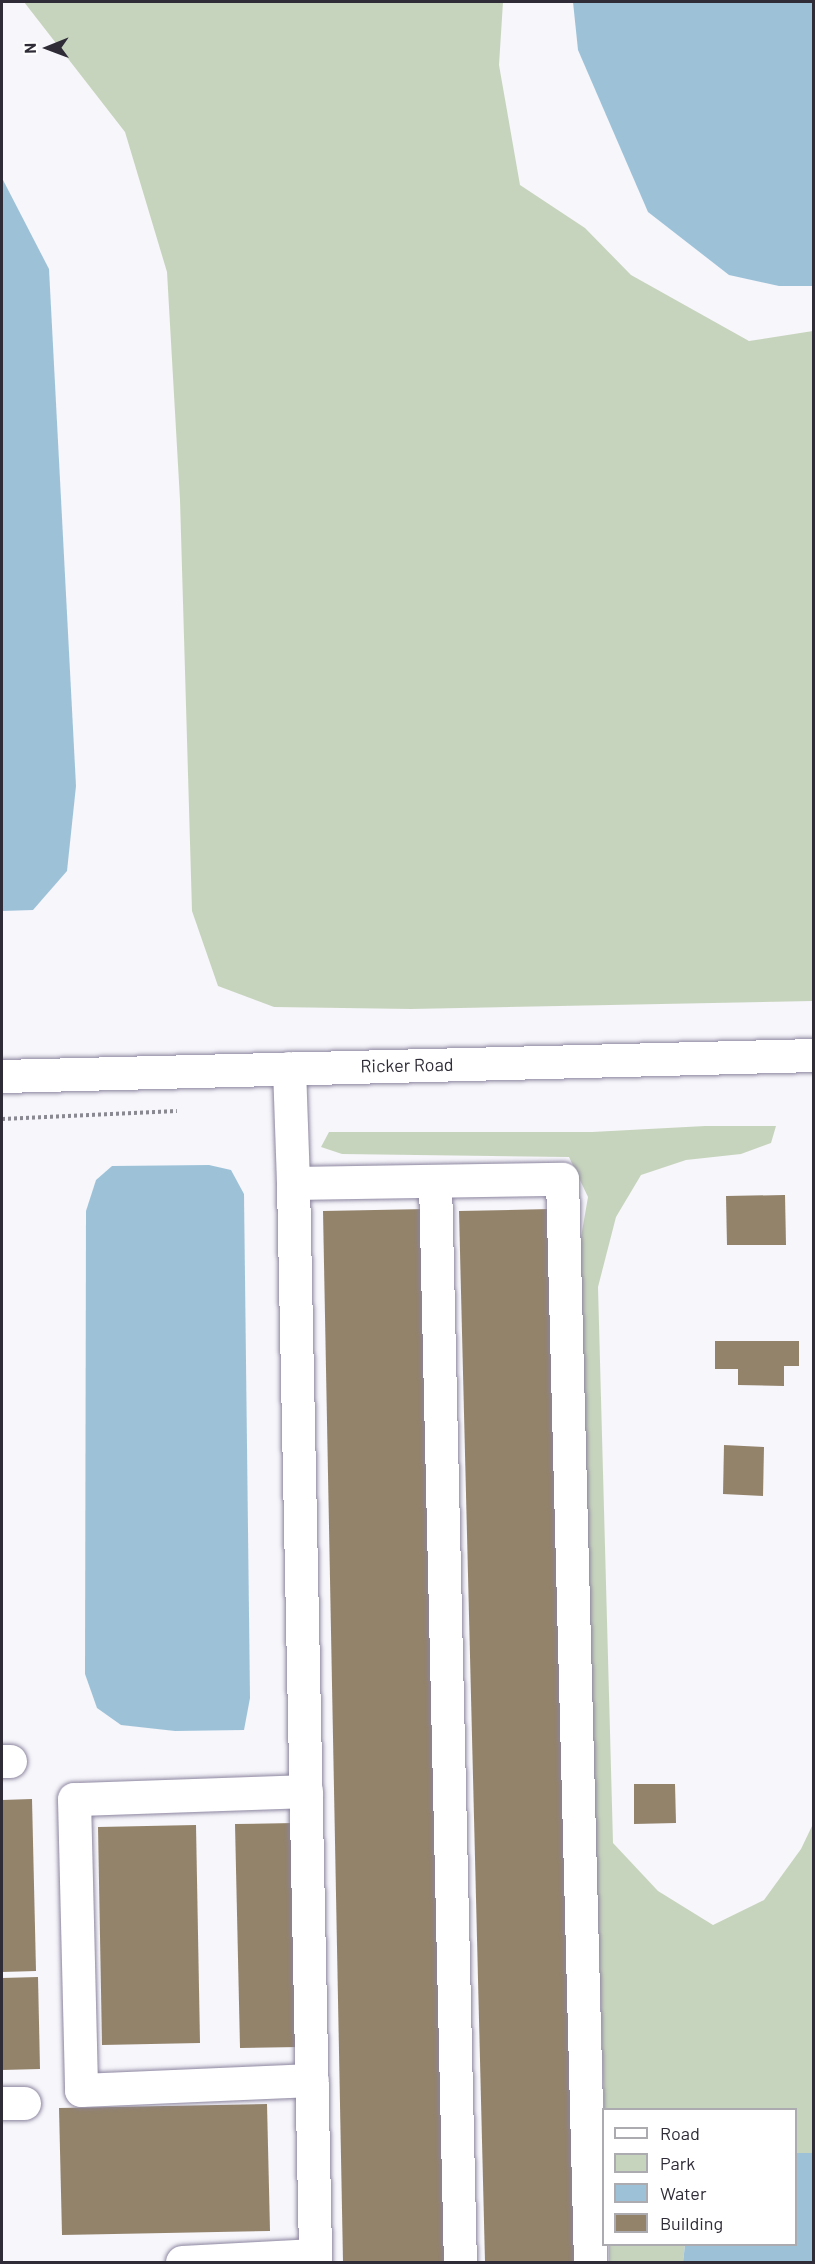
<!DOCTYPE html>
<style>
body{margin:0}
#map{position:relative;width:815px;height:2264px;overflow:hidden;background:#f7f6fb;font-family:Barlow,sans-serif}
div>[style]{position:absolute}
.green>*{inset:0;background:#c7d4bd}
.water>*{inset:0;background:#9dc2d8}
.building>*{inset:0;background:#93836b}
.path>*{height:4px;margin-top:-2px;transform-origin:0;background:repeating-linear-gradient(90deg,#8a8891 0 3px,transparent 0 6px)}
.roads{filter:drop-shadow(0 0 2px #8c859f) drop-shadow(0 0 2px #8c859f)}
.minor>*{height:33px;margin:-16.5px;padding:0 16.5px;transform-origin:16.5px;border-radius:16.5px;background:#fff}
span{translate:-50% -50%;white-space:nowrap;text-align:center;line-height:1.15;-webkit-text-stroke:4.5px #fff;paint-order:stroke}
.street-label{font-size:18px;color:#2f2c37}
.frame{position:absolute;inset:0;border:3px solid #2f2c37;pointer-events:none}
.legend{position:absolute;left:602px;top:2108px;width:195px;height:138px;box-sizing:border-box;background:#fff;border:2px solid #acabaf;margin:0;padding:8px 10px;list-style:none;font-size:18px;color:#2f2c37}
.legend li{display:flex;align-items:center;gap:12px;height:30px}
.legend b{width:30px;border:2px solid #acabaf}
.north{position:absolute;left:18px;top:18px;width:60px;height:60px;-webkit-text-stroke:4px #fff;paint-order:stroke;rotate:269deg;font-size:16px;font-weight:700;line-height:24px;text-align:center;color:#2f2c37}
.north::after{content:'';display:block;margin:auto;width:21px;height:27px;background:#2f2c37;clip-path:polygon(50% 0,100% 100%,50% 72%,0 100%)}
</style>
<div id="map">
<div class="green">
<i style="clip-path:polygon(24px 2px,503px 2px,499px 65px,520px 185px,585px 228px,631px 275px,749px 341px,813px 331px,813px 1001px,411px 1009px,274px 1007px,218px 986px,192px 911px,180px 500px,167px 272px,125px 132px)"></i>
<i style="clip-path:polygon(705px 1126px,776px 1126px,771px 1143px,741px 1154px,686px 1160px,641px 1175px,616px 1217px,598px 1287px,613px 1843px,658px 1891px,713px 1925px,764px 1900px,801px 1849px,813px 1824px,813px 2153px,796px 2153px,796px 2110px,604px 2109px,581px 1373px,580px 1243px,588px 1197px,569px 1157px,342px 1154px,321px 1147px,329px 1132px,592px 1132px)"></i>
<i style="clip-path:polygon(609px 2245px,685px 2245px,683px 2262px,609px 2262px)"></i>
</div>
<div class="water">
<i style="clip-path:polygon(573px 2px,813px 2px,813px 286px,779px 286px,729px 275px,648px 212px,578px 50px)"></i>
<i style="clip-path:polygon(2px 178px,49px 269px,76px 786px,67px 871px,33px 910px,2px 911px)"></i>
<i style="clip-path:polygon(209px 1165px,231px 1170px,244px 1194px,250px 1698px,244px 1730px,175px 1731px,121px 1725px,97px 1708px,85px 1674px,86px 1211px,96px 1180px,112px 1166px)"></i>
<i style="clip-path:polygon(796px 2153px,813px 2153px,813px 2262px,683px 2262px,685px 2245px,796px 2244px)"></i>
</div>
<div class="building">
<i style="clip-path:polygon(785px 1195px,786px 1245px,727px 1245px,726px 1196px)"></i>
<i style="clip-path:polygon(427px 1209px,447px 2262px,343px 2262px,323px 1211px)"></i>
<i style="clip-path:polygon(550px 1209px,576px 2262px,485px 2262px,459px 1211px)"></i>
<i style="clip-path:polygon(715px 1341px,799px 1341px,799px 1366px,784px 1366px,784px 1386px,738px 1385px,738px 1369px,715px 1369px)"></i>
<i style="clip-path:polygon(724px 1445px,764px 1447px,763px 1496px,723px 1494px)"></i>
<i style="clip-path:polygon(634px 1784px,675px 1784px,676px 1823px,634px 1824px)"></i>
<i style="clip-path:polygon(32px 1799px,36px 1971px,2px 1972px,2px 1800px)"></i>
<i style="clip-path:polygon(295px 1823px,299px 2047px,240px 2048px,235px 1824px)"></i>
<i style="clip-path:polygon(196px 1825px,200px 2043px,102px 2045px,98px 1827px)"></i>
<i style="clip-path:polygon(38px 1977px,40px 2069px,2px 2070px,2px 1978px)"></i>
<i style="clip-path:polygon(267px 2104px,270px 2231px,62px 2235px,59px 2108px)"></i>
</div>
<div class="path">
<i style="left:2px;top:1119px;width:175px;rotate:-2.6deg"></i>
</div>
<div class="roads">
<div class="minor">
<i style="left:289px;top:1068px;width:115px;rotate:88deg"></i>
<i style="left:293px;top:1183px;width:269px;rotate:-0.9deg"></i>
<i style="left:562px;top:1179px;width:1083px;rotate:88.52deg"></i>
<i style="left:2px;top:1076px;width:812px;rotate:-1.48deg"></i>
<i style="left:435px;top:1181px;width:1081px;rotate:88.68deg"></i>
<i style="left:293px;top:1183px;width:1072px;rotate:88.82deg"></i>
<i style="left:2px;top:1761px;width:8px"></i>
<i style="left:306px;top:1791px;width:232px;rotate:178deg"></i>
<i style="left:74px;top:1799px;width:291px;rotate:88.6deg"></i>
<i style="left:81px;top:2090px;width:231px;rotate:-2.5deg"></i>
<i style="left:2px;top:2103px;width:22px"></i>
<i style="left:182px;top:2262px;width:133px;rotate:-3deg"></i>
<i style="left:315px;top:2255px;width:7px;rotate:90deg"></i>
</div>
</div>
<div class="street-label">
<span style="left:407px;top:1065px;rotate:-1deg">Ricker Road</span>
</div>
<div class="frame"></div>
<ul class="legend">
<li><b style="height:8px;background:#fff"></b>Road</li>
<li><b style="height:16px;background:#c7d4bd"></b>Park</li>
<li><b style="height:16px;background:#9dc2d8"></b>Water</li>
<li><b style="height:16px;background:#93836b"></b>Building</li>
</ul>
<div class="north">N</div>
</div>
